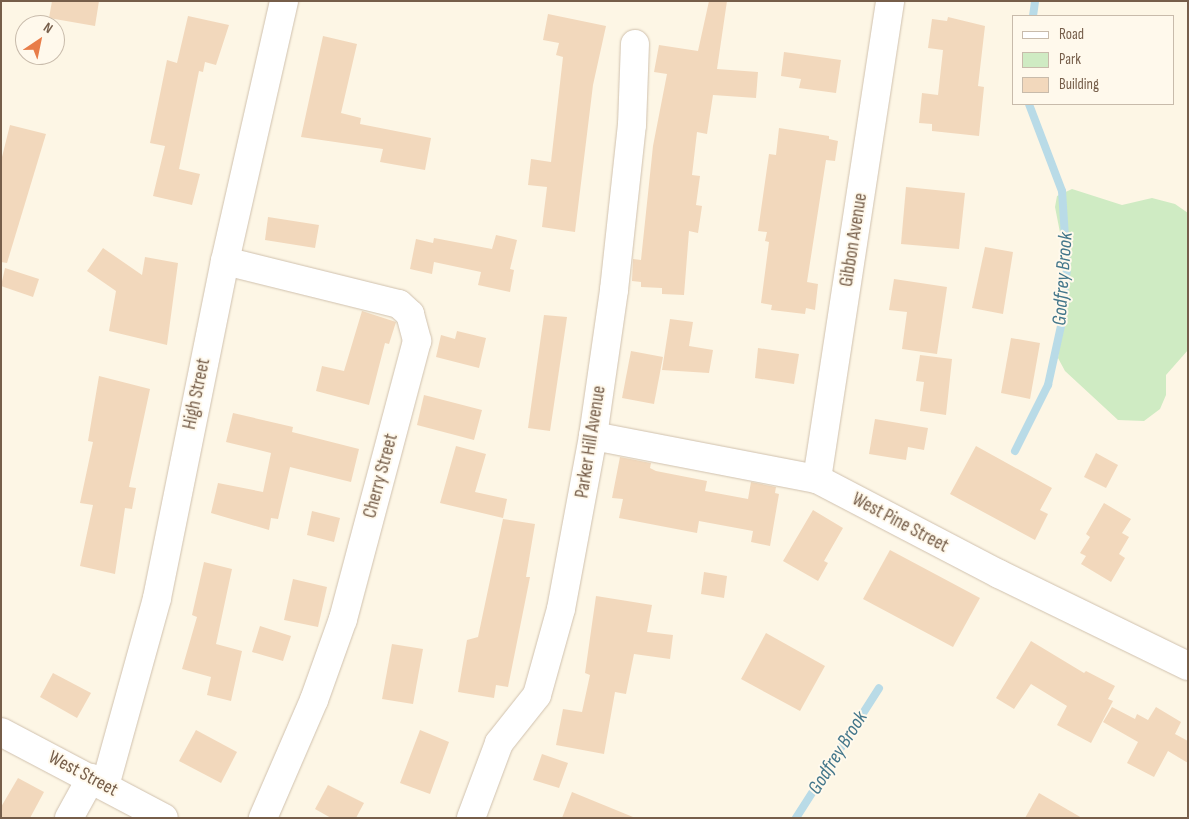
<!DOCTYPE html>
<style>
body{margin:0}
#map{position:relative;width:1189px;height:819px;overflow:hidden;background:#fdf6e5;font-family:"Sofia Sans Condensed",sans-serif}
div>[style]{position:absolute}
.green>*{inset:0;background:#cfebc3}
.stream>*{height:8px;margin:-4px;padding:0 4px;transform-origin:4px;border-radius:4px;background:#b9dbe7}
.building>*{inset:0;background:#f2d8bc}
.roads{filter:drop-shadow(0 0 1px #d0c1ae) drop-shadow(0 0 1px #d0c1ae)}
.street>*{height:28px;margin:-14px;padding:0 14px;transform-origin:14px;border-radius:14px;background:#fff}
.secondary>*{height:28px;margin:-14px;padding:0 14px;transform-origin:14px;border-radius:14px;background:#fff}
span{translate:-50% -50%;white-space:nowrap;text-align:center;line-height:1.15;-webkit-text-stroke:4px #fff9ec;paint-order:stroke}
.street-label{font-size:19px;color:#765e4a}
.water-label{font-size:20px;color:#43768a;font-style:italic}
.frame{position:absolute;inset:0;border:2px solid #765e4a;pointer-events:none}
.legend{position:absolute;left:1012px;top:15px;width:162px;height:90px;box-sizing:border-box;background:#fff9ec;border:1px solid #c8bbab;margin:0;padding:6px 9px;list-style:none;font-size:15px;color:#765e4a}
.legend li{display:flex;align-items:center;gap:10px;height:25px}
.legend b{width:25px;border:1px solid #c8bbab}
.north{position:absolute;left:15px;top:15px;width:50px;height:50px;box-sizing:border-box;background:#fff9ec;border:1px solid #c8bbab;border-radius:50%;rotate:34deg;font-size:14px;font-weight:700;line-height:20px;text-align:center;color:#765e4a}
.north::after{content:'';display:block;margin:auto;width:18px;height:22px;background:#e87d49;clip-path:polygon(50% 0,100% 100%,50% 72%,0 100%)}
</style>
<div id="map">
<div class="green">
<i style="clip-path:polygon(1072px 189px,1122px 205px,1152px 198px,1175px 204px,1188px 213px,1188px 350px,1166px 375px,1166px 395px,1160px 409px,1144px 421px,1118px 420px,1065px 371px,1058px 358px,1067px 268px,1055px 207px,1057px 196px)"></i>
</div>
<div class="stream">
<i style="left:1033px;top:16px;width:15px;rotate:-82deg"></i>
<i style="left:1015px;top:451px;width:74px;rotate:-63.4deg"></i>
<i style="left:1048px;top:385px;width:60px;rotate:-77.6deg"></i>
<i style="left:1061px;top:326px;width:58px;rotate:-84.1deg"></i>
<i style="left:1067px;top:268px;width:77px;rotate:-93.7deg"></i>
<i style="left:1062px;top:191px;width:93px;rotate:-110.8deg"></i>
<i style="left:796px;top:818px;width:154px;rotate:-57.4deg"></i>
</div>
<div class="building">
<i style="clip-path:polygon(52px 1px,99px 1px,95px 26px,49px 18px)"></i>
<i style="clip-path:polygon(709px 1px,727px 1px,717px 69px,758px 72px,756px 98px,713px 95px,707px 134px,697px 132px,692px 175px,700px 176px,696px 205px,702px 206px,698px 233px,689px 231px,684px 295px,662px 294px,662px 288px,641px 287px,641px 282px,632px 281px,633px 259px,641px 260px,653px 146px,667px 74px,654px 72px,659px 45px,698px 51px)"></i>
<i style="clip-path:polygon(548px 14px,606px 26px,593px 85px,575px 232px,542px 227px,547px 187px,528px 185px,531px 159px,551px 162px,563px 57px,556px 55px,559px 43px,543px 40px)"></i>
<i style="clip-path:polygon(188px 16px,229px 25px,216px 65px,205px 62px,203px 72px,199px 71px,179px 169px,200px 174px,192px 205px,153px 196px,165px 146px,150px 143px,167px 60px,177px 63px)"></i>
<i style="clip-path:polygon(948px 17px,985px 26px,978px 86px,984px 87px,979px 136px,932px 131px,932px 124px,919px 123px,922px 93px,938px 95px,943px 50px,928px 48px,932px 19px,947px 21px)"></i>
<i style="clip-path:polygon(323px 36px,357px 44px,341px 113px,361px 118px,360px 124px,431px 138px,425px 170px,380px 162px,383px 149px,301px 137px)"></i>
<i style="clip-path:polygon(784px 52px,841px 60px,836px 93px,799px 88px,801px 79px,781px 76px)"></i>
<i style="clip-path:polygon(10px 125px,46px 134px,7px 263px,1px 262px,1px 161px)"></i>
<i style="clip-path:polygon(779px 128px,829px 136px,829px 139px,838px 141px,835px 161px,826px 160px,807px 282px,818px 284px,815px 310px,806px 308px,805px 314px,771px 310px,772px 305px,761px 303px,769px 242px,765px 241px,767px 232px,758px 231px,769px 154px,776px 155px)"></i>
<i style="clip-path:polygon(906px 187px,965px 193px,959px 249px,901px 244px)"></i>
<i style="clip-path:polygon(268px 217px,319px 225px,315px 248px,265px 240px)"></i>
<i style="clip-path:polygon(496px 235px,517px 240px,510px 269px,514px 270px,510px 292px,478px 285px,481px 272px,434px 262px,432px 274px,410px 269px,416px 239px,433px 243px,434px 238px,492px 249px)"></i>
<i style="clip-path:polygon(985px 247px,1013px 252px,1003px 314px,972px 308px)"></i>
<i style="clip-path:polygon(103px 248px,142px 275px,145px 257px,178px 263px,167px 345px,109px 331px,116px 291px,87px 271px)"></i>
<i style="clip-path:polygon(5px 268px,39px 279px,33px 297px,1px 286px)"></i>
<i style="clip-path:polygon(894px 279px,947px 287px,937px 354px,902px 349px,907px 312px,889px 310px)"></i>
<i style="clip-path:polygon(362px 311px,396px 322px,389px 344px,385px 343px,369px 405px,316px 391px,322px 366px,344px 371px)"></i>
<i style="clip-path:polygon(544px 315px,567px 317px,550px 431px,528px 428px)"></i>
<i style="clip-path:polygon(670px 319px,693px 322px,689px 346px,713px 350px,709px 373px,662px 370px)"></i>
<i style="clip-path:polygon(457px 331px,486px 338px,479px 368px,436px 357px,441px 335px,455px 339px)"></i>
<i style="clip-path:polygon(1011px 338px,1040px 343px,1030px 399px,1001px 393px)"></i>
<i style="clip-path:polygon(758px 348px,799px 354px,794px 384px,755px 378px)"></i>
<i style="clip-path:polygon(631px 351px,663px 357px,654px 404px,622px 398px)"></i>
<i style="clip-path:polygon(920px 355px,952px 359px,946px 415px,920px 411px,924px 382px,916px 381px)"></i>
<i style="clip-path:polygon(99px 376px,150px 389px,129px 487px,136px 488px,132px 509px,125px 508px,115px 574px,80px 566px,93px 505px,80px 503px,93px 442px,88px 441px)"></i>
<i style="clip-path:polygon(424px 395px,482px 410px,474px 440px,417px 425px)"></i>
<i style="clip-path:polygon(233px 413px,293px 427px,292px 432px,359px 449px,351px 482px,290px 467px,278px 519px,271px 518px,269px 530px,211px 513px,218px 483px,263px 492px,271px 453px,226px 442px)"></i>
<i style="clip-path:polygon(875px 419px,928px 428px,924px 450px,908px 447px,906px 460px,869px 454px)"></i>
<i style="clip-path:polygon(456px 446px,486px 454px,475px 492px,507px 499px,503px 518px,440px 503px)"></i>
<i style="clip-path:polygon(976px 446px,1052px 488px,1040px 510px,1048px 514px,1035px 540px,950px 494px)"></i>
<i style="clip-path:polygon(1096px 453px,1118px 465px,1106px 488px,1084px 477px)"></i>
<i style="clip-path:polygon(620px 457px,651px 463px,650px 468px,656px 471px,707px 481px,705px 491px,748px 499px,751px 482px,776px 487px,775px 493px,779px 494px,770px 546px,751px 542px,753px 531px,699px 521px,697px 533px,619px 518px,623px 499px,612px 498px)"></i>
<i style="clip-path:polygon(1104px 503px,1131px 519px,1122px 533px,1129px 537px,1119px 554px,1125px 558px,1111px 582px,1081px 564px,1086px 556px,1080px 553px,1090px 537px,1086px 534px)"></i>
<i style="clip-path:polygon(813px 510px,843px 528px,824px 561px,828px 563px,818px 581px,783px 561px)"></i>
<i style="clip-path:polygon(312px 511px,340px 518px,334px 542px,307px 535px)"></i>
<i style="clip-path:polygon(503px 519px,535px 524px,526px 577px,530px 577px,508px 687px,496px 685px,494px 698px,458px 692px,467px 640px,478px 637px)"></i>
<i style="clip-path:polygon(890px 550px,980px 598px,953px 647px,863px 599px)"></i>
<i style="clip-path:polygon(204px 562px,232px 569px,216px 644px,242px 651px,231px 701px,207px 695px,211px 677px,182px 669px,197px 617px,192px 615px)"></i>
<i style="clip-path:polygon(704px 572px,727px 576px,724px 598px,701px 594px)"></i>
<i style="clip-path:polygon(293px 579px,327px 587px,318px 627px,284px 620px)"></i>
<i style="clip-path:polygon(596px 596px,652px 605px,647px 632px,673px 635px,670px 659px,634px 654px,626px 694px,615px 692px,604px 754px,556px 745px,563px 709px,582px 712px,590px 675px,585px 673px)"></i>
<i style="clip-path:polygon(260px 626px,291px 636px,283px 661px,252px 652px)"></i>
<i style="clip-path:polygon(766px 633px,825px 666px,800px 711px,741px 679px)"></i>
<i style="clip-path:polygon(1031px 641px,1084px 673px,1086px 671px,1115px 686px,1108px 699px,1113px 701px,1091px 743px,1057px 725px,1067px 706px,1031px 684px,1014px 709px,996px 698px)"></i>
<i style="clip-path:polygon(392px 644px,423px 649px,413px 704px,382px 699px)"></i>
<i style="clip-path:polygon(53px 673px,91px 693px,77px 718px,40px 697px)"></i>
<i style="clip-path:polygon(1112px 707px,1135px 719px,1137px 714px,1148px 720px,1156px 707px,1181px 722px,1175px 734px,1188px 741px,1188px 763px,1168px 751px,1154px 777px,1127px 763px,1138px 742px,1103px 722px)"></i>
<i style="clip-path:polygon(196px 730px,237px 752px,221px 783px,179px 761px)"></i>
<i style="clip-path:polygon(420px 730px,449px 742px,430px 794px,400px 783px)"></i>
<i style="clip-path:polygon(542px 754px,568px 763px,559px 788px,533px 780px)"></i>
<i style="clip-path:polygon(18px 778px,44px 792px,30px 818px,1px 818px,1px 807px)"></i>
<i style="clip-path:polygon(328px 785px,364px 803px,356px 818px,331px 818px,315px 809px)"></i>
<i style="clip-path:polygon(572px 792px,633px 817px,632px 818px,562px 818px)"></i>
<i style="clip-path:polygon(1039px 793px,1082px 818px,1025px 818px)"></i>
</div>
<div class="roads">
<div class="street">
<i style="left:225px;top:261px;width:179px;rotate:13.9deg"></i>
<i style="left:399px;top:304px;width:15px;rotate:42deg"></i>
<i style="left:410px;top:314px;width:28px;rotate:75deg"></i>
<i style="left:417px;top:341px;width:288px;rotate:104.9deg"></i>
<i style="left:343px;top:619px;width:86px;rotate:109.7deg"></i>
<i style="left:314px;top:700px;width:129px;rotate:113.4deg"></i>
<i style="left:593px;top:436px;width:228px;rotate:10.9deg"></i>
<i style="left:817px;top:479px;width:205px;rotate:27.6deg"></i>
<i style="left:999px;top:574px;width:210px;rotate:26deg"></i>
<i style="left:817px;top:479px;width:484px;rotate:-81.3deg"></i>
<i style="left:105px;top:786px;width:195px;rotate:-74.5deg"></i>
<i style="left:157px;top:598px;width:344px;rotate:-78.6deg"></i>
<i style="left:225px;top:261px;width:267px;rotate:-77.2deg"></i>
<i style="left:69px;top:818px;width:46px;rotate:-61.2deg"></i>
<i style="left:471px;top:818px;width:80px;rotate:-69.5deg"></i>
<i style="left:499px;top:743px;width:61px;rotate:-51.6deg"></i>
<i style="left:537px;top:695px;width:89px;rotate:-74.4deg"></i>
<i style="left:561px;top:609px;width:176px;rotate:-79.5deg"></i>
<i style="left:593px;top:436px;width:148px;rotate:-81.8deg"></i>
<i style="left:614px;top:290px;width:166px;rotate:-83.8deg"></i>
<i style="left:632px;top:125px;width:81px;rotate:-87.9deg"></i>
</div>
<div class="secondary">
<i style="left:1px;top:732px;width:184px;rotate:27.8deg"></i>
</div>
</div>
<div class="street-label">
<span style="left:854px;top:240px;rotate:-81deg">Gibbon Avenue</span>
<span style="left:197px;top:394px;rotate:-78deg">High Street</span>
<span style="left:591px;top:442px;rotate:-81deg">Parker Hill Avenue</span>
<span style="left:381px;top:476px;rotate:-75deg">Cherry Street</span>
<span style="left:900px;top:523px;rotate:28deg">West Pine Street</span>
<span style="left:83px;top:774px;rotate:28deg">West Street</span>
</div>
<div class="water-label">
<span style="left:1063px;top:279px;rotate:-86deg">Godfrey Brook</span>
<span style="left:838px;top:753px;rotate:-58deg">Godfrey Brook</span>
</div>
<div class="frame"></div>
<ul class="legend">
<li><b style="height:6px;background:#fff"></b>Road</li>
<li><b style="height:14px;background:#cfebc3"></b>Park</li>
<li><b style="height:14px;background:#f2d8bc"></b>Building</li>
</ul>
<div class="north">N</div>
</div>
